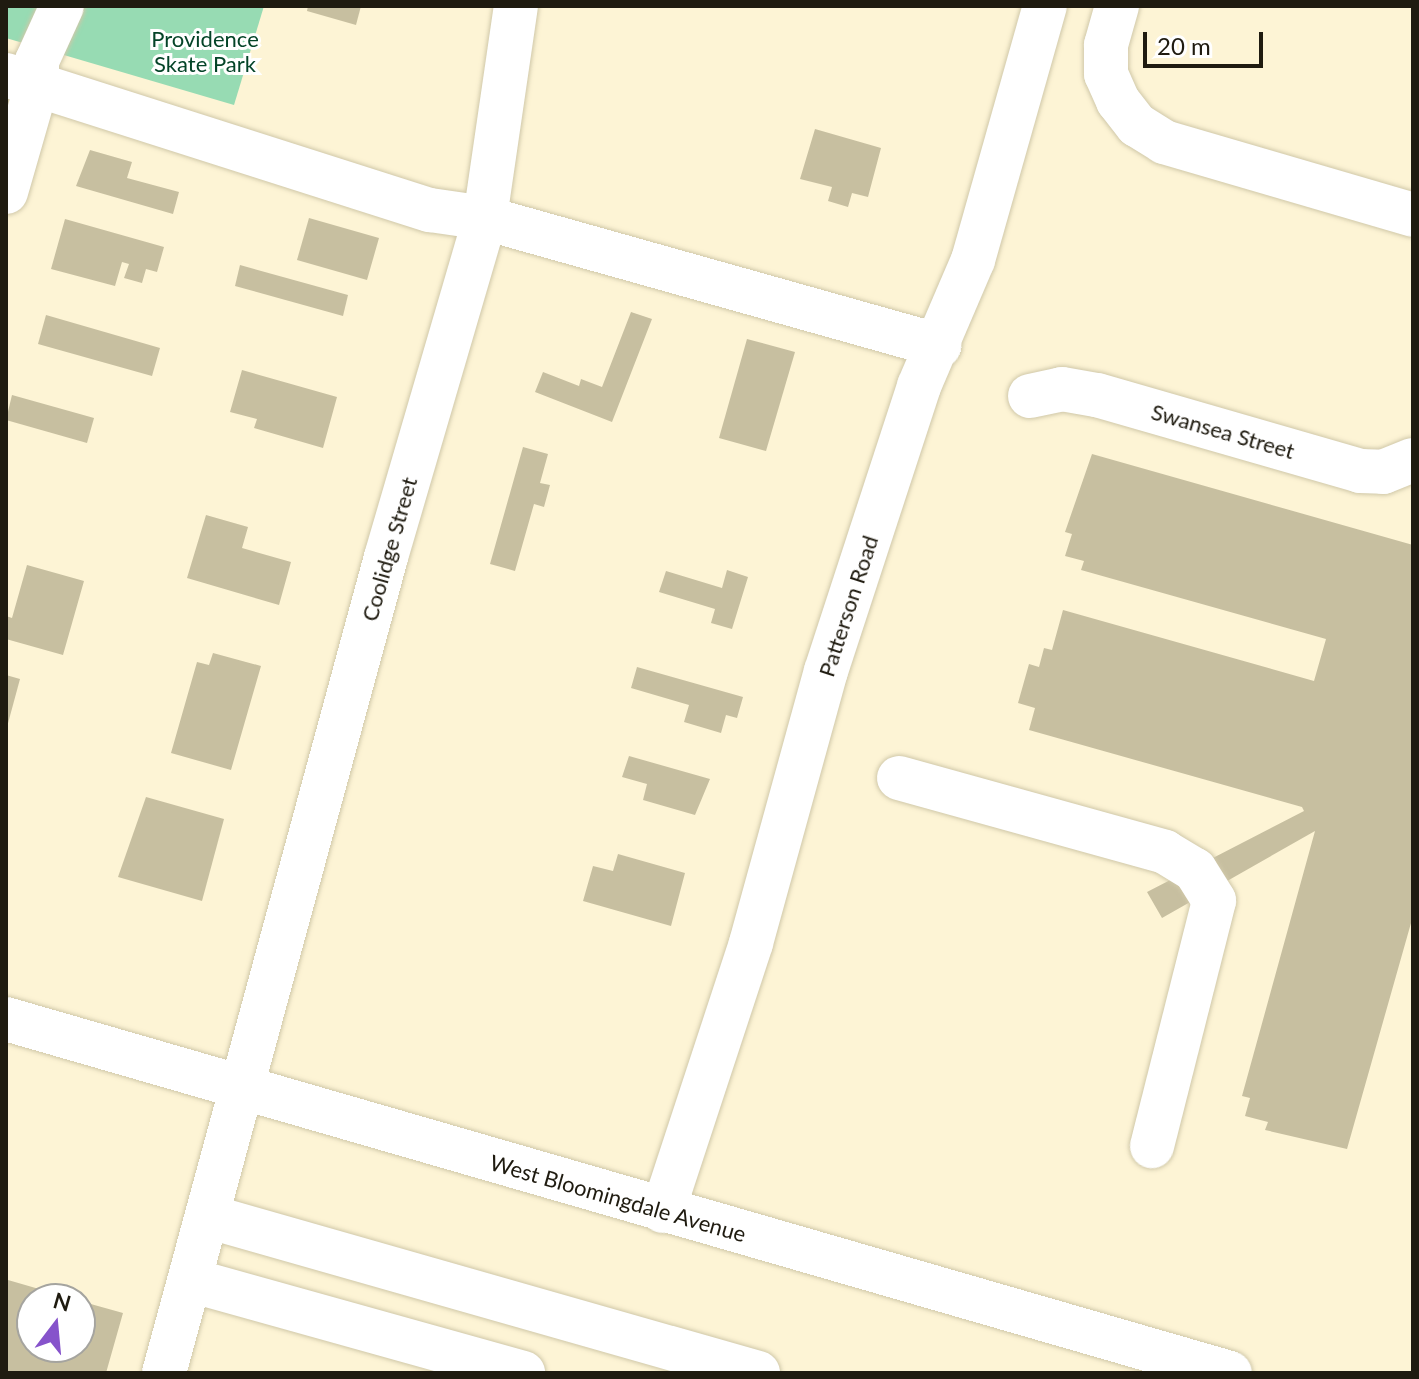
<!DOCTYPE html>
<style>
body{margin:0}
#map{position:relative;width:1419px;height:1379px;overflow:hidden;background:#fdf4d5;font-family:Lato,sans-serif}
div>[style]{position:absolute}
.green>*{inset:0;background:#97dbb3}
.building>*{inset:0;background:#c7bfa0}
.roads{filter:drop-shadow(0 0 2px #d0c8a9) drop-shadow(0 0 2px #d0c8a9)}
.minor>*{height:44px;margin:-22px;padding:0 22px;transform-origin:22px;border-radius:22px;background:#fff}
.major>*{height:44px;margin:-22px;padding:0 22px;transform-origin:22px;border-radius:22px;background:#fff}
span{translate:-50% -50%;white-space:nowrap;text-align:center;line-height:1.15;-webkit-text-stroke:6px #fff;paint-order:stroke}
.park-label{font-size:22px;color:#044428}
.street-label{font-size:22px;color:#1f1b10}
.frame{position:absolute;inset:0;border:8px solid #1f1b10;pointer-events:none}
.north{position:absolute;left:16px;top:1283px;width:80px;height:80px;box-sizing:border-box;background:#fff;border:2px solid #a5a49f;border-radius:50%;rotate:16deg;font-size:22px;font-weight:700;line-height:32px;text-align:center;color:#1f1b10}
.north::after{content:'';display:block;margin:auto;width:28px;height:36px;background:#8653cb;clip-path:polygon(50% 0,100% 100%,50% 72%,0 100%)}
.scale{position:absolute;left:1143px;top:32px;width:120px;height:36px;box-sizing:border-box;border:4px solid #1f1b10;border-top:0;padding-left:10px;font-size:24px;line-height:28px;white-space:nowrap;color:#1f1b10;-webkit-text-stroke:6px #fff;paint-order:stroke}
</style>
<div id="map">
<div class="green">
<i style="clip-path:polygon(6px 6px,264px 6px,234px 105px,6px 38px)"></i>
</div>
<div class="building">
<i style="clip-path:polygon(308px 6px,361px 6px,356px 25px,307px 11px)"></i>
<i style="clip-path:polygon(815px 129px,881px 148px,868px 197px,852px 193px,848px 207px,828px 201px,832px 187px,800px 179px)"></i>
<i style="clip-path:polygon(90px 150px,132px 162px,127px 178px,179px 192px,173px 214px,76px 186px)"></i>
<i style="clip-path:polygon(309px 218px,379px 238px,367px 280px,297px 260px)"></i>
<i style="clip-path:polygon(65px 219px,164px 247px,157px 272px,146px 269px,142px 283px,124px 278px,129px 264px,122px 262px,115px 286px,51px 269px)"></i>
<i style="clip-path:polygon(240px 265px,348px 295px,343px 316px,235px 286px)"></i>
<i style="clip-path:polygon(631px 312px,652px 319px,612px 422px,535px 392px,543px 372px,579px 386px,581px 379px,602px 387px)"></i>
<i style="clip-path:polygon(46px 315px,160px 348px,152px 376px,38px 344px)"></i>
<i style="clip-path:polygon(747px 339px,795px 352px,766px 451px,719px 438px)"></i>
<i style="clip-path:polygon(242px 370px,337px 397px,323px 448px,254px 428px,257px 419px,230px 412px)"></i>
<i style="clip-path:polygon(12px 395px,94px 418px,87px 443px,6px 420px)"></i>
<i style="clip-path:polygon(523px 447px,548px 454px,540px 483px,550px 485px,544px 507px,534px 504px,515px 571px,490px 564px)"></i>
<i style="clip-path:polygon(1092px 454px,1413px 545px,1413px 916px,1347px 1149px,1265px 1130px,1268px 1122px,1245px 1116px,1250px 1098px,1242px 1096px,1315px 831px,1162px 918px,1147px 892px,1304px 811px,1302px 807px,1029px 730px,1035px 708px,1018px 703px,1029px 664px,1039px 667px,1044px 648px,1052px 650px,1063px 610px,1314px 681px,1326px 639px,1081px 570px,1084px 561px,1065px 556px,1072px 534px,1065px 532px)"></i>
<i style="clip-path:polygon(206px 515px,248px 527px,242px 548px,291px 562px,279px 605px,187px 578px)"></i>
<i style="clip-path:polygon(27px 565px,84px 581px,63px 655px,6px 639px,6px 616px,12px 618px)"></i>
<i style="clip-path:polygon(727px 570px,748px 577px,732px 629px,711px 623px,715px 609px,659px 592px,666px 571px,722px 588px)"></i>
<i style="clip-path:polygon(213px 653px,261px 666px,231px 770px,171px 753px,197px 662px,209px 665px)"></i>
<i style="clip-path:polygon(637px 667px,743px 697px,737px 718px,726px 715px,721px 733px,684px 722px,689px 705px,631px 688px)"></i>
<i style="clip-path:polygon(6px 675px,20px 679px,7px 727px,6px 727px)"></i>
<i style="clip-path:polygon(629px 756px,710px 779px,695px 815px,643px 800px,647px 784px,622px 777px)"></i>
<i style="clip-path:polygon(146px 797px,224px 819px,202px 901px,118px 877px)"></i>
<i style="clip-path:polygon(618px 854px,685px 873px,671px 926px,583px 901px,593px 866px,613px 871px)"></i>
<i style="clip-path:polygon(8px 1280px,70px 1298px,32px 1299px,32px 1347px,80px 1347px,80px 1301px,123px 1313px,106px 1373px,6px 1373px)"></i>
</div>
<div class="roads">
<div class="minor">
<i style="left:1117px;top:6px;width:41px;rotate:105.8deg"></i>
<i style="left:1106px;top:45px;width:29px;rotate:90deg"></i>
<i style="left:1106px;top:74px;width:30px;rotate:66deg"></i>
<i style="left:1118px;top:101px;width:31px;rotate:52deg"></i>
<i style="left:1137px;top:125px;width:32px;rotate:32deg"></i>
<i style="left:1164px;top:142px;width:259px;rotate:16.3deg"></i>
<i style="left:6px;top:75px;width:445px;rotate:17.7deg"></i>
<i style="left:430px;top:210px;width:56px;rotate:8.3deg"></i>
<i style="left:485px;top:218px;width:472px;rotate:15.7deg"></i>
<i style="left:6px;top:192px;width:112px;rotate:-74deg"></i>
<i style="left:37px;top:84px;width:23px;rotate:-90deg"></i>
<i style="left:37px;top:61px;width:60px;rotate:-65.6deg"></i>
<i style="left:1030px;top:396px;width:33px;rotate:-12deg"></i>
<i style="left:1062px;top:389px;width:36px;rotate:10deg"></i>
<i style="left:1097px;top:395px;width:274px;rotate:16.1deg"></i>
<i style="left:1360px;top:471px;width:23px;rotate:2deg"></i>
<i style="left:1383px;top:472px;width:32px;rotate:-22deg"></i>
<i style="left:899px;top:778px;width:276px;rotate:15.5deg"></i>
<i style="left:1165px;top:852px;width:35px;rotate:31deg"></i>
<i style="left:1195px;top:870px;width:36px;rotate:58deg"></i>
<i style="left:1214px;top:901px;width:253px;rotate:104.2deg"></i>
<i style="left:663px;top:1211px;width:282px;rotate:-71.8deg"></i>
<i style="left:751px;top:943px;width:282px;rotate:-74.6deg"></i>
<i style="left:826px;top:671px;width:300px;rotate:-71.9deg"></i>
<i style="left:919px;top:386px;width:137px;rotate:-66.8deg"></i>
<i style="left:973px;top:260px;width:264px;rotate:-74.2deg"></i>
<i style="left:207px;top:1216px;width:573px;rotate:15.9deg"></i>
<i style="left:190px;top:1280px;width:346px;rotate:15.6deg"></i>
<i style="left:164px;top:1373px;width:846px;rotate:-74.78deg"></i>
<i style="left:386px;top:557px;width:353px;rotate:-73.7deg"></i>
<i style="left:485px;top:218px;width:214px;rotate:-81.7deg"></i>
</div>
<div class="major">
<i style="left:6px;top:1019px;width:1274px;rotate:16.13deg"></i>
</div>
</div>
<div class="park-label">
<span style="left:205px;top:51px">Providence<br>Skate Park</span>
</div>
<div class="street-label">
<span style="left:1223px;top:431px;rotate:16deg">Swansea Street</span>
<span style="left:389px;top:549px;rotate:-74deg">Coolidge Street</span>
<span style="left:848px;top:606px;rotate:-72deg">Patterson Road</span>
<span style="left:618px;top:1198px;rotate:16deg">West Bloomingdale Avenue</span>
</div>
<div class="frame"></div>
<div class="north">N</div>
<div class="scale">20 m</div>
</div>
